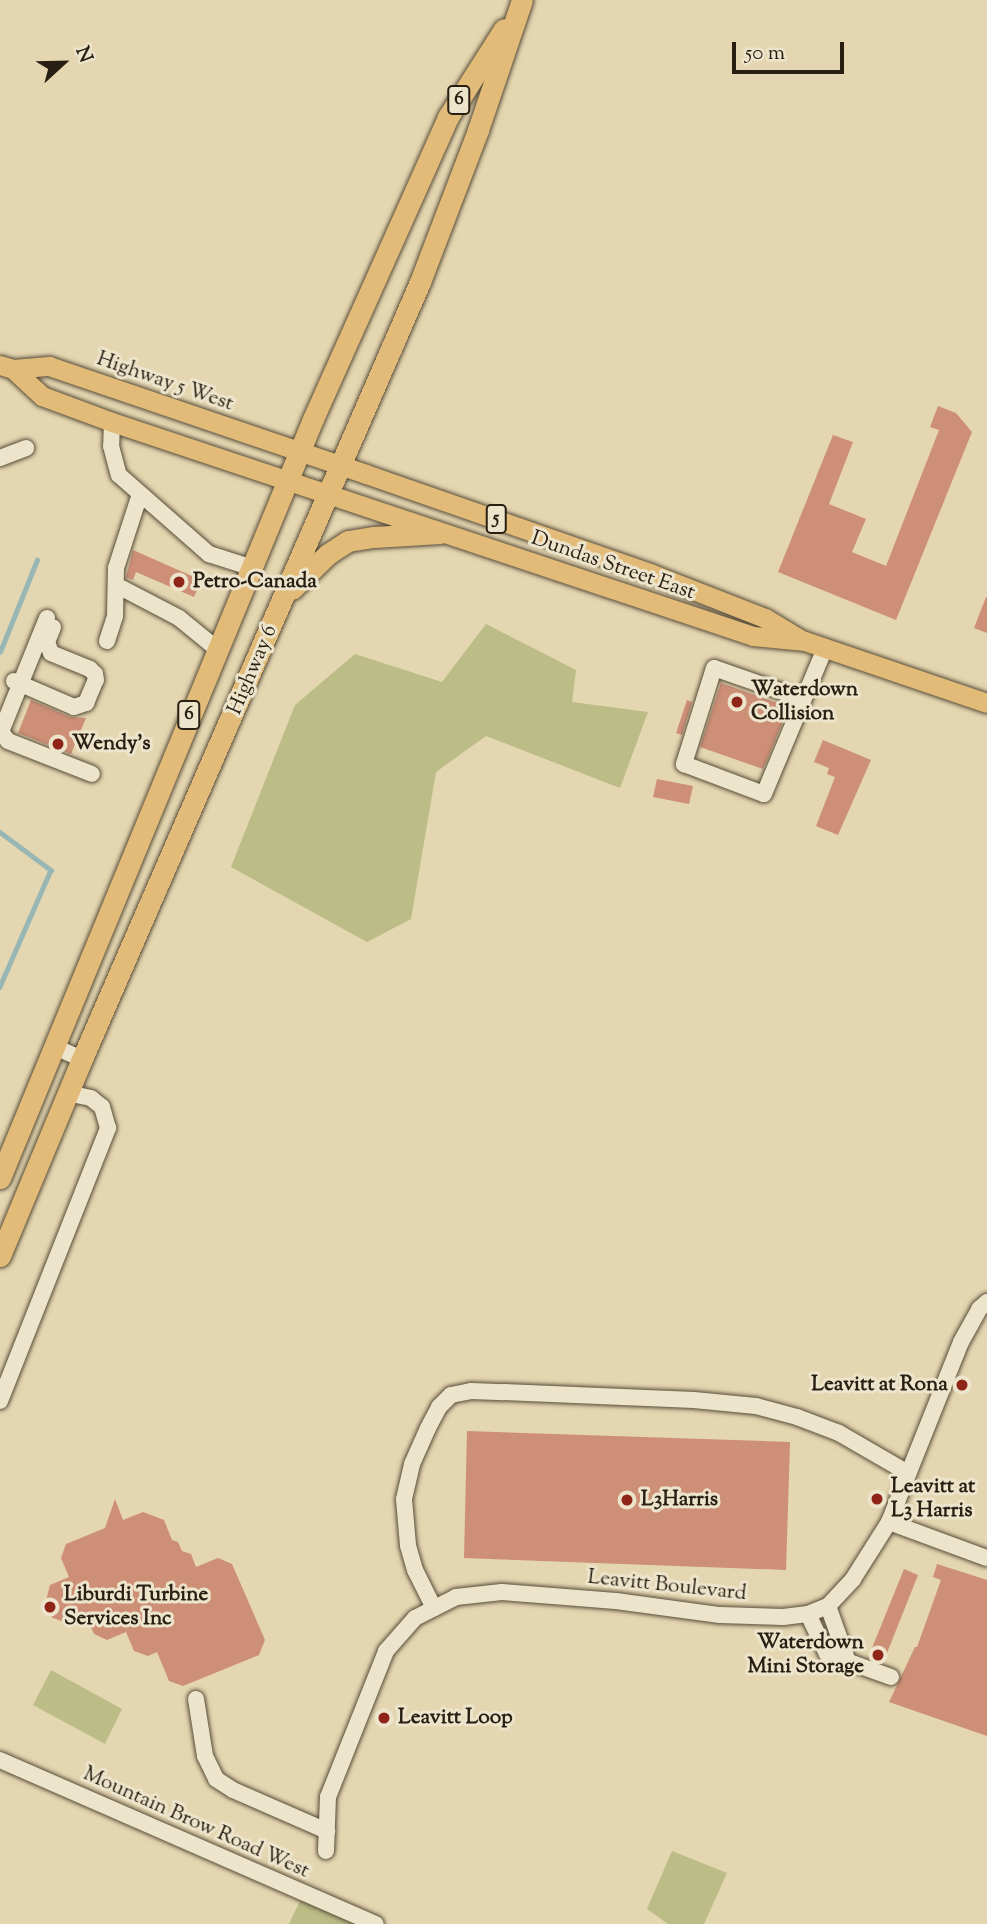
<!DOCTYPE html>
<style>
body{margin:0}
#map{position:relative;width:987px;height:1924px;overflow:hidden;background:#e4d6b0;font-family:"Sorts Mill Goudy",serif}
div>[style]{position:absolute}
.green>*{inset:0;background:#bbbc86}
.stream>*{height:4.5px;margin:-2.25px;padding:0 2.25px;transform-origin:2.25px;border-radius:2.25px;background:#98b7b4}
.building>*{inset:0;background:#ce8f77}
.roads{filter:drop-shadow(0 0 2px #574c3a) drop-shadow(0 0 2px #574c3a)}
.minor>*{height:16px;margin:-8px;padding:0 8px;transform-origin:8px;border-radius:8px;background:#ede4cc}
.major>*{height:19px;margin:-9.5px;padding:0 9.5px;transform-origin:9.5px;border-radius:9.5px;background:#e2bb78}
.highway>*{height:21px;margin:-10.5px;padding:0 10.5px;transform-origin:10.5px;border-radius:10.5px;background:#e2bb78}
.dots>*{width:19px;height:19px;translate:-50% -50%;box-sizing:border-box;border:4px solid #ede4cc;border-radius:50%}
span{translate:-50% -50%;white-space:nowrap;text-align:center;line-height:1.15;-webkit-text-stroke:6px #ede4cc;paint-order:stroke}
.shield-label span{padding:2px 5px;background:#ede4cc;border:2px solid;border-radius:5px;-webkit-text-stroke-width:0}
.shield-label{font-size:19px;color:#281e12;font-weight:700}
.street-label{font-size:21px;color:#281e12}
.poi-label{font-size:21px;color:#281e12;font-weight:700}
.left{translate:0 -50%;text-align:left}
.right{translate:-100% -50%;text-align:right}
.north{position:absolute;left:28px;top:28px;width:70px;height:70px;-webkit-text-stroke:5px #ede4cc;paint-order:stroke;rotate:68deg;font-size:19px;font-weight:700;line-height:28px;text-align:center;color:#281e12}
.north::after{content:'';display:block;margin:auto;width:24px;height:32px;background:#281e12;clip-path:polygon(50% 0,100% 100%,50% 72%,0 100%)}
.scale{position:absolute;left:732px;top:42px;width:112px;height:32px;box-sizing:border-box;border:4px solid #281e12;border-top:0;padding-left:9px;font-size:21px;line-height:24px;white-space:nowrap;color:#281e12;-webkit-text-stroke:5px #ede4cc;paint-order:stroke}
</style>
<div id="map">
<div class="green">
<i style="clip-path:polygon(486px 624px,576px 670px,572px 702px,648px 712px,620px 788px,486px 736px,436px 772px,411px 919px,367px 942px,231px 867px,295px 705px,355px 654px,442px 682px)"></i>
<i style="clip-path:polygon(51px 1670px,122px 1709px,105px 1744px,33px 1705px)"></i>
<i style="clip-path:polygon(672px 1851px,727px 1873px,704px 1924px,668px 1924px,647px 1909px)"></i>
<i style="clip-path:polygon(301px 1899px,365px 1924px,289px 1924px)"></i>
</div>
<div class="stream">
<i style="left:0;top:652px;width:99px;rotate:-68.1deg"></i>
<i style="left:0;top:832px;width:64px;rotate:36.7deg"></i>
<i style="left:51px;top:870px;width:128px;rotate:113.6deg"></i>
</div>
<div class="building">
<i style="clip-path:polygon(938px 406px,956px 413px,972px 432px,896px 620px,778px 572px,833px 435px,853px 442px,829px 504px,866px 519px,852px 552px,886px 566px,939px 430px,930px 427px)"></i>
<i style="clip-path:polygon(133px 550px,201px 580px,194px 597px,136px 572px,133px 580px,126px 577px)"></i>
<i style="clip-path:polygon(986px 597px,987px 597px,987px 633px,974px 628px)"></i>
<i style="clip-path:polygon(721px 683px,789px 707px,763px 769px,700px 747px)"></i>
<i style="clip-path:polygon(31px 700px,70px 717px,86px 718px,71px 754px,18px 733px)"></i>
<i style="clip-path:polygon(687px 700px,692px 702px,682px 735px,676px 733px)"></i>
<i style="clip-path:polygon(823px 740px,871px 760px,838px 835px,816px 826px,835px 777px,827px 774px,829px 768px,814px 762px)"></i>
<i style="clip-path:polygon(657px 779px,693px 786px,689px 804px,653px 797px)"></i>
<i style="clip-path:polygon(467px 1431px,790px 1442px,786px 1570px,464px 1558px)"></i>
<i style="clip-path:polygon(115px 1499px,123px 1520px,143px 1512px,164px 1520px,172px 1540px,178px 1542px,182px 1551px,191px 1554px,196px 1567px,218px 1558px,232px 1564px,265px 1640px,259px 1655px,183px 1686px,169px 1681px,157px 1652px,148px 1656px,134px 1651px,126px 1632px,107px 1640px,94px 1634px,85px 1615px,67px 1623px,53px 1618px,44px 1609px,50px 1585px,69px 1577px,61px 1558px,66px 1544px,105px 1528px)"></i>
<i style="clip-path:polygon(937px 1564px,987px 1580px,987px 1736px,889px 1702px,915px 1647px,917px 1647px,941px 1580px,933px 1577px)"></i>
<i style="clip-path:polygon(904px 1569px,918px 1575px,883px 1663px,868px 1658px)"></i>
</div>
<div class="roads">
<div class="minor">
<i style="left:112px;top:422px;width:24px;rotate:92deg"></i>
<i style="left:111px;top:446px;width:30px;rotate:75deg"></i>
<i style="left:119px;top:475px;width:120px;rotate:41.3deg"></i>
<i style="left:209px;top:554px;width:43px;rotate:17.6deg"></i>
<i style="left:0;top:458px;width:28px;rotate:-21deg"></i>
<i style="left:116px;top:585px;width:71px;rotate:27.6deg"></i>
<i style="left:179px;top:618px;width:49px;rotate:39.2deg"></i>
<i style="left:47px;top:618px;width:123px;rotate:112deg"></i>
<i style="left:1px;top:732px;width:11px;rotate:52deg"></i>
<i style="left:8px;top:741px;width:90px;rotate:21.4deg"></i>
<i style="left:107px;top:641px;width:26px;rotate:-72deg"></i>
<i style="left:115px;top:616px;width:48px;rotate:-88.8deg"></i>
<i style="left:116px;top:568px;width:78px;rotate:-72deg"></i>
<i style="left:14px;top:681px;width:65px;rotate:23.4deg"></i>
<i style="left:74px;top:707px;width:13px;rotate:-18deg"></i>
<i style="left:86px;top:703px;width:25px;rotate:-67deg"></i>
<i style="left:96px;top:680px;width:6px;rotate:-99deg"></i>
<i style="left:95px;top:674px;width:7px;rotate:-135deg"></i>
<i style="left:90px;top:669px;width:42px;rotate:-157.7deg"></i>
<i style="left:51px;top:653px;width:12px;rotate:-110deg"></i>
<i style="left:47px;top:642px;width:16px;rotate:-68deg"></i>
<i style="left:803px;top:699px;width:94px;rotate:-160.8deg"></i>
<i style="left:714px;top:668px;width:101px;rotate:107.4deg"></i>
<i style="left:684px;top:764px;width:85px;rotate:20.6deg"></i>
<i style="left:764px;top:794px;width:158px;rotate:-67.3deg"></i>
<i style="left:55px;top:1047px;width:30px;rotate:24deg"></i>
<i style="left:0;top:1401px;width:294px;rotate:-68.4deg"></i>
<i style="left:108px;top:1128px;width:22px;rotate:-106deg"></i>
<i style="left:102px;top:1107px;width:14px;rotate:-141deg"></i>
<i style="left:91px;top:1098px;width:25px;rotate:-168deg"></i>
<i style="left:889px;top:1522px;width:104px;rotate:20.2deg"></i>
<i style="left:828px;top:1606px;width:59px;rotate:70.3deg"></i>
<i style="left:434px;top:1608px;width:42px;rotate:-116.6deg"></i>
<i style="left:415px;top:1570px;width:26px;rotate:-106deg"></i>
<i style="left:408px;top:1545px;width:46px;rotate:-95deg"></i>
<i style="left:404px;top:1499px;width:36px;rotate:-77deg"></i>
<i style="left:412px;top:1464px;width:39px;rotate:-66deg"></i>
<i style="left:428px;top:1428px;width:24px;rotate:-62deg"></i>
<i style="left:439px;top:1407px;width:17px;rotate:-45deg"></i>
<i style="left:451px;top:1395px;width:20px;rotate:-11deg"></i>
<i style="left:471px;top:1391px;width:33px;rotate:2deg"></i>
<i style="left:504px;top:1392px;width:190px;rotate:2.4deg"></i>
<i style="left:694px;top:1400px;width:62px;rotate:5.5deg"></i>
<i style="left:756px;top:1406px;width:42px;rotate:15deg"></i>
<i style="left:797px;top:1417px;width:45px;rotate:20.9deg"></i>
<i style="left:839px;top:1433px;width:80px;rotate:30.1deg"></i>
<i style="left:808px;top:1614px;width:44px;rotate:64.6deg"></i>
<i style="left:827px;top:1654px;width:68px;rotate:19.8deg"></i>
<i style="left:196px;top:1699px;width:58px;rotate:81deg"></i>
<i style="left:205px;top:1756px;width:25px;rotate:64deg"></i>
<i style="left:216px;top:1779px;width:20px;rotate:33deg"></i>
<i style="left:233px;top:1790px;width:103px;rotate:23.6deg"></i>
<i style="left:0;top:1760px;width:410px;rotate:23.6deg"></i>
<i style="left:326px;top:1851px;width:54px;rotate:-87.9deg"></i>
<i style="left:328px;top:1797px;width:157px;rotate:-68.3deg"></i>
<i style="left:386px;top:1651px;width:44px;rotate:-48.7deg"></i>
<i style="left:415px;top:1618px;width:46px;rotate:-27.1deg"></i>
<i style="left:456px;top:1597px;width:46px;rotate:-6.2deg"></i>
<i style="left:502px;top:1592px;width:114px;rotate:4.5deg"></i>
<i style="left:616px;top:1601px;width:105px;rotate:7.7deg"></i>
<i style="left:720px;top:1615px;width:63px;rotate:1.8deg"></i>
<i style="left:783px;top:1617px;width:25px;rotate:-7deg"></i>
<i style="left:808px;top:1614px;width:22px;rotate:-22deg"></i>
<i style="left:828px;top:1606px;width:37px;rotate:-47deg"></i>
<i style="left:853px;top:1579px;width:67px;rotate:-57.7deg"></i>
<i style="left:889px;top:1522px;width:194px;rotate:-68.2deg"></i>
<i style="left:961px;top:1342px;width:38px;rotate:-61deg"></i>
<i style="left:979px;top:1309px;width:11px;rotate:-41deg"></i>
</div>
<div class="major">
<i style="left:0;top:365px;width:14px;rotate:17deg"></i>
<i style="left:13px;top:369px;width:36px;rotate:-5deg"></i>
<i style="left:49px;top:366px;width:335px;rotate:18.8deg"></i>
<i style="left:366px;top:474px;width:301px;rotate:19.2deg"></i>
<i style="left:650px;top:573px;width:123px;rotate:21.4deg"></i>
<i style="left:765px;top:618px;width:41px;rotate:31deg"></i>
<i style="left:13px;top:369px;width:40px;rotate:43deg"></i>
<i style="left:42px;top:396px;width:75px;rotate:20.4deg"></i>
<i style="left:112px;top:422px;width:676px;rotate:18.46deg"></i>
<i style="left:753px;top:636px;width:52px;rotate:5.5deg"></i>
<i style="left:805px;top:641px;width:192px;rotate:18.8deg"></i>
</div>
<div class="highway">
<i style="left:292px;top:589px;width:50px;rotate:-44.2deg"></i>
<i style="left:328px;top:554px;width:24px;rotate:-33deg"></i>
<i style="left:348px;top:541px;width:26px;rotate:-9deg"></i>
<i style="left:374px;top:537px;width:66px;rotate:-3.5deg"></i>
<i style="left:0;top:1178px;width:821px;rotate:-67.59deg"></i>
<i style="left:313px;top:419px;width:331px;rotate:-65.9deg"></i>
<i style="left:448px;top:117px;width:104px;rotate:-57.5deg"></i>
<i style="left:0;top:1256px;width:213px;rotate:-67.4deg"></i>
<i style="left:82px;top:1059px;width:847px;rotate:-66.49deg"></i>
<i style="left:420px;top:282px;width:163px;rotate:-69.1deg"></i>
<i style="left:478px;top:130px;width:137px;rotate:-71.3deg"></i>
</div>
</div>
<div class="dots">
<i style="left:179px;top:582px;background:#8f2418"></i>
<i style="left:737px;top:702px;background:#8f2418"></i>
<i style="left:58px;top:744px;background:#8f2418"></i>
<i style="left:962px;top:1385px;background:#8f2418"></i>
<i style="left:877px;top:1499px;background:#8f2418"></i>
<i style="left:627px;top:1500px;background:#8f2418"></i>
<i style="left:50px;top:1607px;background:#8f2418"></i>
<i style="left:878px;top:1655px;background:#8f2418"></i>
<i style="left:384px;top:1718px;background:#8f2418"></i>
</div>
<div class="shield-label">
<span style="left:459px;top:100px">6</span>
<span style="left:496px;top:519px">5</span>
<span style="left:189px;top:715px">6</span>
</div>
<div class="street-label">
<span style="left:165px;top:382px;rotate:19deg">Highway 5 West</span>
<span style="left:613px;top:566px;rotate:19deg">Dundas Street East</span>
<span style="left:253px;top:670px;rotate:-67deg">Highway 6</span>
<span style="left:667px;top:1586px;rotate:6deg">Leavitt Boulevard</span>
<span style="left:196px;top:1823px;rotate:24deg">Mountain Brow Road West</span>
</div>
<div class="poi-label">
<span class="left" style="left:193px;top:582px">Petro-Canada</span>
<span class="left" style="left:751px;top:702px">Waterdown<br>Collision</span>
<span class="left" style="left:72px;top:744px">Wendy's</span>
<span class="right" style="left:948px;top:1385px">Leavitt at Rona</span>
<span class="left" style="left:891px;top:1499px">Leavitt at<br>L3 Harris</span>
<span class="left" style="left:641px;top:1500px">L3Harris</span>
<span class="left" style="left:64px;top:1607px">Liburdi Turbine<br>Services Inc</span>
<span class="right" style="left:864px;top:1655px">Waterdown<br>Mini Storage</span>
<span class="left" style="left:398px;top:1718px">Leavitt Loop</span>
</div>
<div class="north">N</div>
<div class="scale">50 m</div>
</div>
